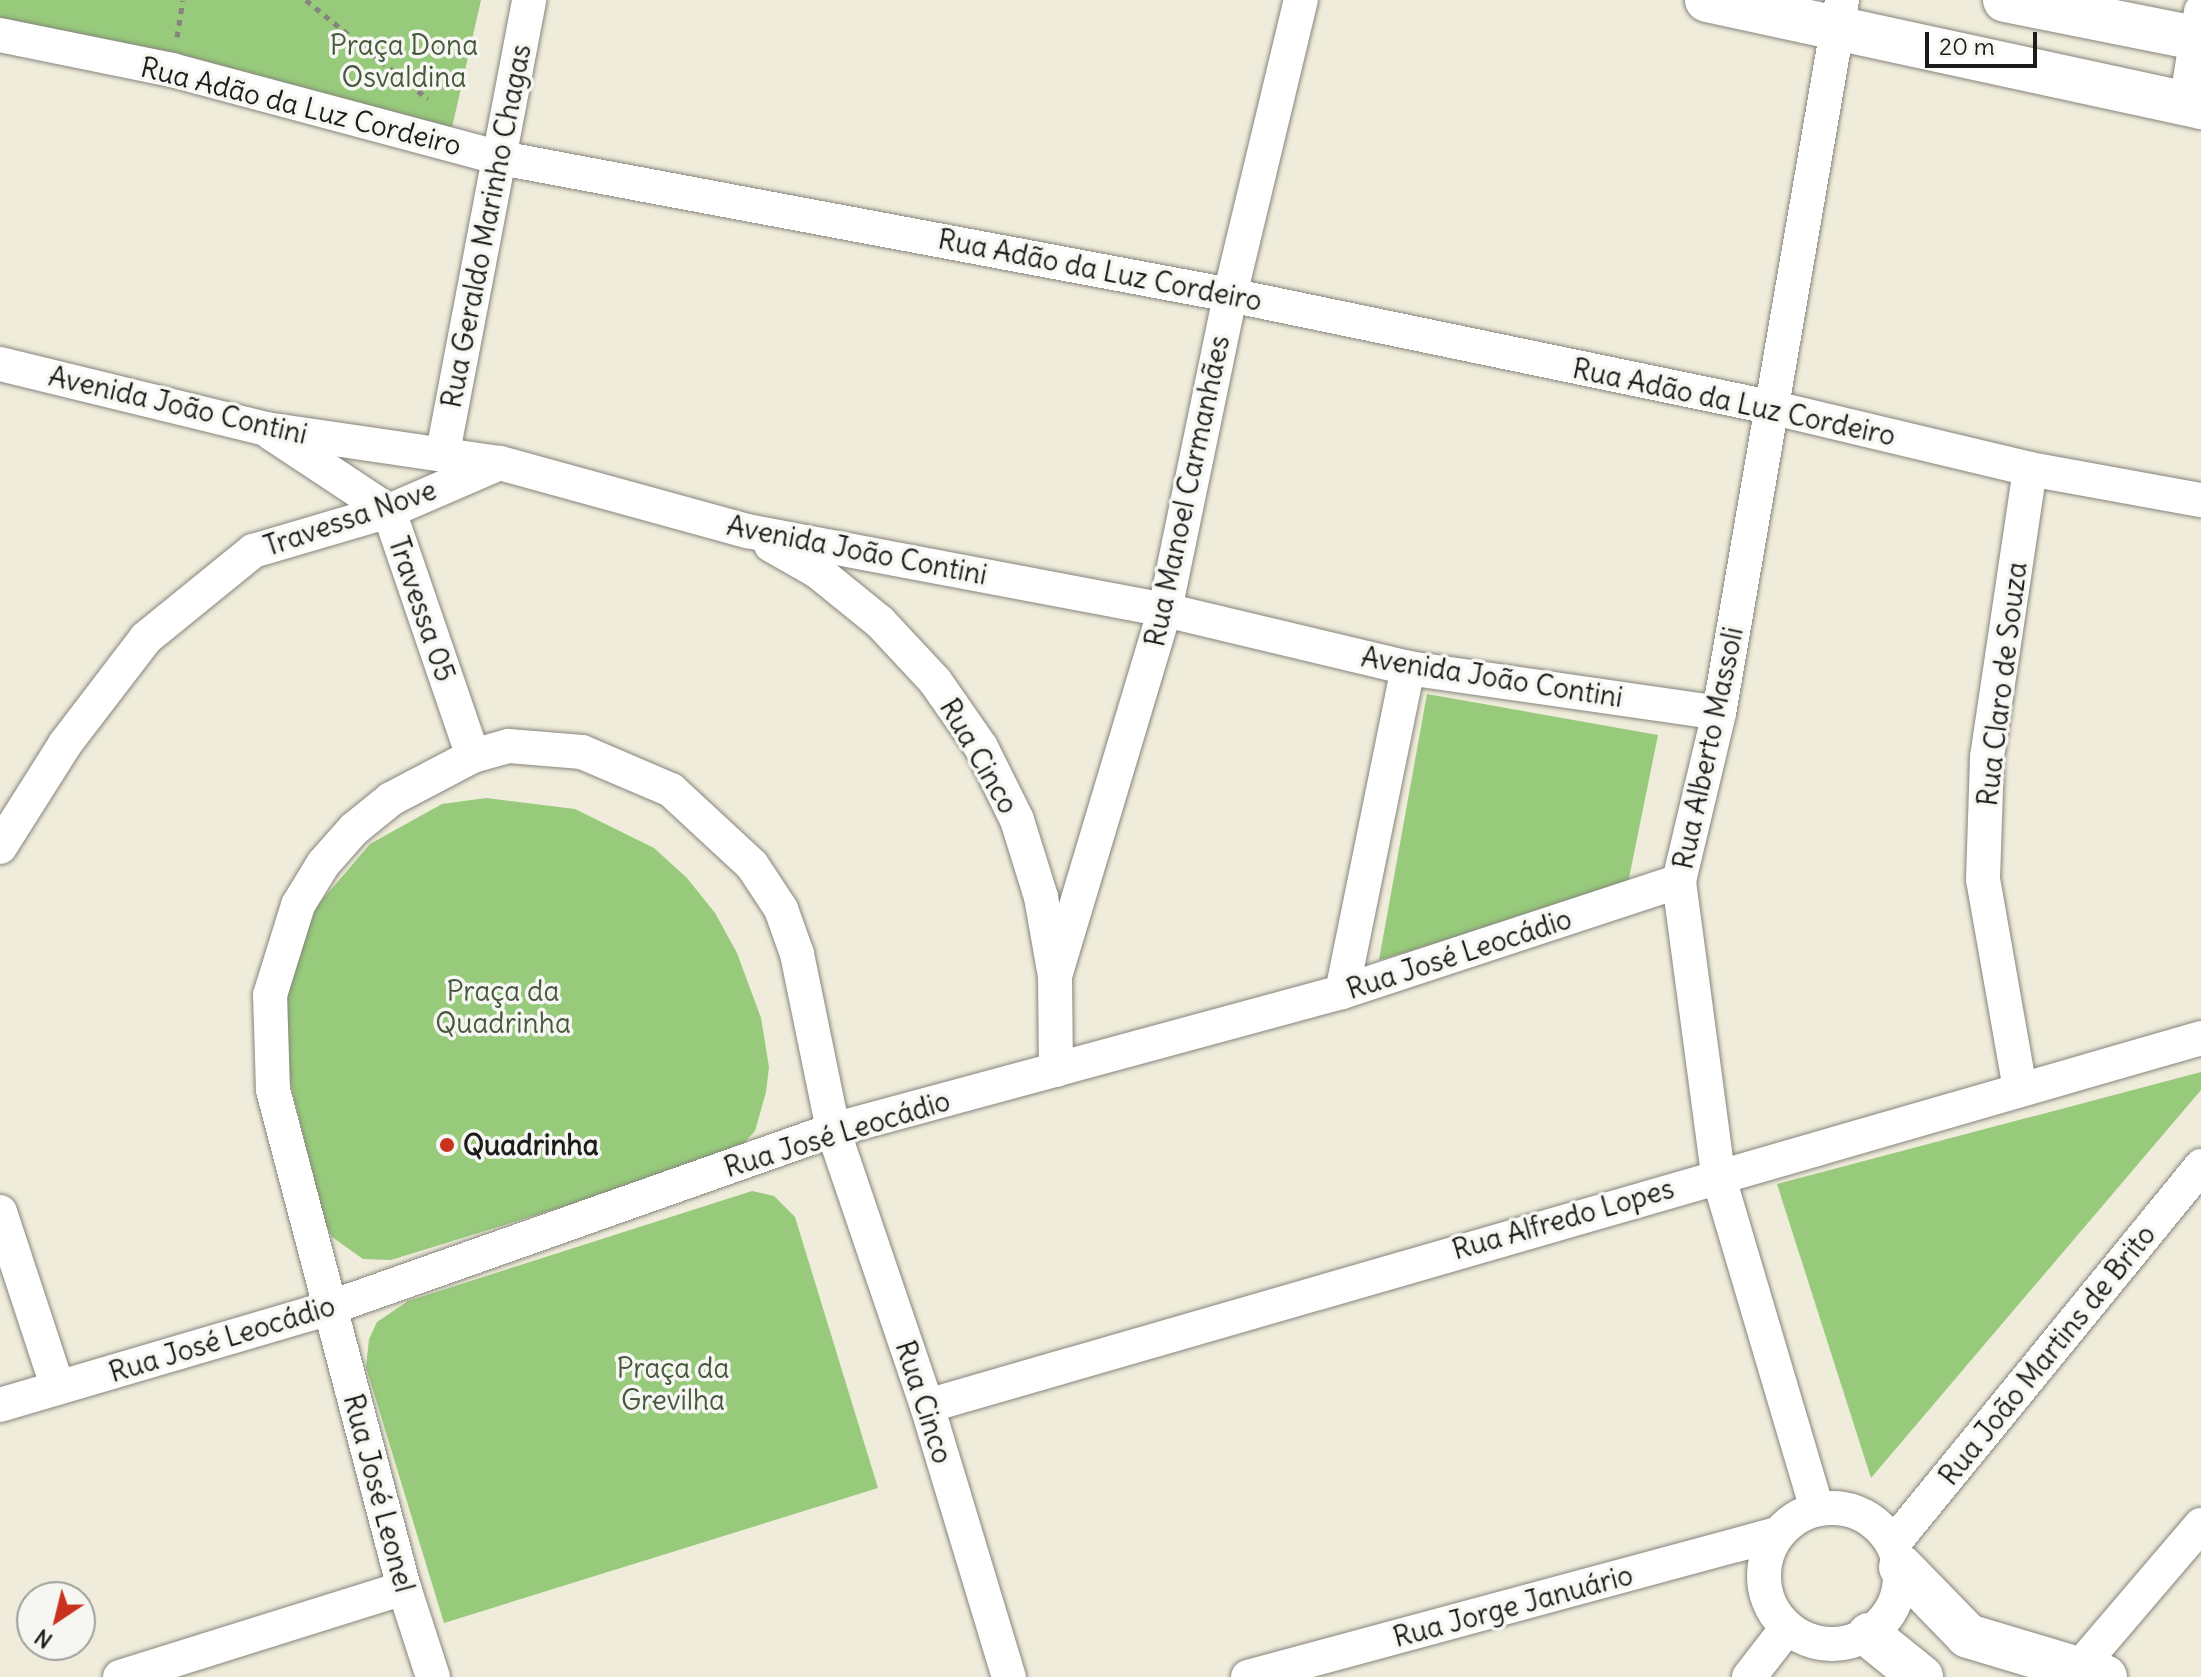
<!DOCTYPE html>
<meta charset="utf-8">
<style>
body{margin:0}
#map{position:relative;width:2201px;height:1677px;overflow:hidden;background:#efecdb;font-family:Delius,sans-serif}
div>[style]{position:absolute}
.green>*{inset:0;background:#97ca7b}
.path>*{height:5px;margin-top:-2.5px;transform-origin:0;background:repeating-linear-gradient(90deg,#86847c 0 6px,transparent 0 12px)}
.roads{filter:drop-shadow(0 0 2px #86847c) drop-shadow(0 0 2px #86847c)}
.minor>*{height:34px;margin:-17px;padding:0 17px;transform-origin:17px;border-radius:17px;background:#fff}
.minor>.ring{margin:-17px;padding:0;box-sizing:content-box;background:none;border:34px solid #fff;border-radius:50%}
.tertiary>*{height:44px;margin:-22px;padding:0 22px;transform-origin:22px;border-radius:22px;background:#fff}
.dots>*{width:22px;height:22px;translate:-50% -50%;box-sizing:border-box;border:4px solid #f6f6f2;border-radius:50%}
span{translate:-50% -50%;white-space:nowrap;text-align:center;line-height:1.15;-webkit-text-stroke:7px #f6f6f2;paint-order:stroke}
.park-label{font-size:28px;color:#47593d}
.street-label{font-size:28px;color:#1c1c1c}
.poi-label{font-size:28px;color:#1c1c1c;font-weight:700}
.left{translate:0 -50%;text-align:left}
.north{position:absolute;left:16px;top:1581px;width:80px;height:80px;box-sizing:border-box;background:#f6f6f2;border:2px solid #9f9f9c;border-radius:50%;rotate:215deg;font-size:22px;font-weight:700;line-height:32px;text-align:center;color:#1c1c1c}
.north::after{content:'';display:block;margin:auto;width:28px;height:36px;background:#c8321e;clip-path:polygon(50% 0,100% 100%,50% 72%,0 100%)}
.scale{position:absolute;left:1925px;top:32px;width:112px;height:36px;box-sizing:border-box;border:4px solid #1c1c1c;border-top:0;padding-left:10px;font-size:24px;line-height:28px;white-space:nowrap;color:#1c1c1c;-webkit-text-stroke:6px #f6f6f2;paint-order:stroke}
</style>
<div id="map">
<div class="green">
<i style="clip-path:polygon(0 0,481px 0,451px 132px,0 30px)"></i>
<i style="clip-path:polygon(1427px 694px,1658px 735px,1627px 888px,1379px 960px)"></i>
<i style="clip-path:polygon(486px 798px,575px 809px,654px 848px,687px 878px,715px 913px,737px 953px,761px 1018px,769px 1067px,766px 1092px,755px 1131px,734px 1154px,391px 1260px,363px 1259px,332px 1237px,324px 1220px,286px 1065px,288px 983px,317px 906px,370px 844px,442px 804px)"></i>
<i style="clip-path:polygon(2201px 1072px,2201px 1090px,1871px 1478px,1777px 1184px)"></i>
<i style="clip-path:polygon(752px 1191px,774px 1196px,795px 1217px,878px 1488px,444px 1623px,366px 1367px,369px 1339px,377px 1322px,408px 1301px)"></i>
</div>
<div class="path">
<i style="left:306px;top:0;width:157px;rotate:39.1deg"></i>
<i style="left:177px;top:37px;width:37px;rotate:-81deg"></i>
</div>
<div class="roads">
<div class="minor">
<i style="left:0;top:35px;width:176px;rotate:11.5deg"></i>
<i style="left:172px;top:70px;width:341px;rotate:15deg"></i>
<i style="left:501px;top:158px;width:742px;rotate:10.64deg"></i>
<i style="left:1230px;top:295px;width:556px;rotate:11.73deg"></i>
<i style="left:1774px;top:408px;width:263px;rotate:13.4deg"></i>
<i style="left:2030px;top:469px;width:174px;rotate:10.3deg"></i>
<i style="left:2186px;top:104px;width:94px;rotate:-80.8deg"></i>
<i style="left:0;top:364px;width:274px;rotate:13.7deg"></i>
<i style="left:266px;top:429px;width:236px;rotate:8.3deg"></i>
<i style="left:500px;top:463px;width:256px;rotate:15.4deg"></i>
<i style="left:747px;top:531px;width:425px;rotate:10.7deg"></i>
<i style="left:1165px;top:610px;width:250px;rotate:13.4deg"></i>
<i style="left:1408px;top:668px;width:314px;rotate:8.2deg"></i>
<i style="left:271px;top:433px;width:141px;rotate:33.5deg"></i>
<i style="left:389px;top:511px;width:259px;rotate:71.1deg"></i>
<i style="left:443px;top:452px;width:460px;rotate:-79.2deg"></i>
<i style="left:771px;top:545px;width:53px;rotate:29.5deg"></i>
<i style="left:817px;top:571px;width:81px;rotate:39deg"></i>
<i style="left:880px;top:622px;width:81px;rotate:47deg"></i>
<i style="left:935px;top:681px;width:80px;rotate:55.1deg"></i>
<i style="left:981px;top:747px;width:81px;rotate:63.7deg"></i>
<i style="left:1017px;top:820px;width:81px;rotate:72.7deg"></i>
<i style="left:1041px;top:897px;width:80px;rotate:80deg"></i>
<i style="left:1055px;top:976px;width:94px;rotate:89.4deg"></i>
<i style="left:0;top:847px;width:122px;rotate:-57.7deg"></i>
<i style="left:65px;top:744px;width:133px;rotate:-52.6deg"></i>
<i style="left:146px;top:638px;width:138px;rotate:-39.1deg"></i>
<i style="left:253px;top:551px;width:142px;rotate:-16.4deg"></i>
<i style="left:389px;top:511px;width:121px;rotate:-23.4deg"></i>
<i style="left:1055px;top:976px;width:382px;rotate:-73.3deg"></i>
<i style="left:1165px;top:610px;width:322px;rotate:-78.3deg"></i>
<i style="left:1230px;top:295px;width:303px;rotate:-76.5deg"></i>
<i style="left:1342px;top:992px;width:331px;rotate:-78.5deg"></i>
<i style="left:2020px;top:1089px;width:213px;rotate:-100deg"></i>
<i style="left:1983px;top:879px;width:122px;rotate:-88.1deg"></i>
<i style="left:1987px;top:757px;width:291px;rotate:-81.5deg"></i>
<i style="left:0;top:1212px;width:185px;rotate:71.8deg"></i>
<i style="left:0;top:1405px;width:343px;rotate:-16.4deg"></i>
<i style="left:329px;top:1308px;width:535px;rotate:-19.45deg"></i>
<i style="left:833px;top:1130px;width:527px;rotate:-15.17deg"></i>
<i style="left:1342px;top:992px;width:355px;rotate:-18.2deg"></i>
<i style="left:927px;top:1406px;width:1326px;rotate:-16.11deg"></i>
<i class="ring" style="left:1764px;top:1508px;width:102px;height:102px"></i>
<i style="left:1817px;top:1509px;width:349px;rotate:-106.5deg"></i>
<i style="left:1718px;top:1174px;width:296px;rotate:-97.6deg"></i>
<i style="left:1679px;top:881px;width:173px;rotate:-76.6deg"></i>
<i style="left:1719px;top:713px;width:724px;rotate:-80.21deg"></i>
<i style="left:1893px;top:1544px;width:488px;rotate:-50.8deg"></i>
<i style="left:120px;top:1677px;width:298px;rotate:-17.4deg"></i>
<i style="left:433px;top:1677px;width:94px;rotate:-108deg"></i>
<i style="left:404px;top:1588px;width:515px;rotate:-104.74deg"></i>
<i style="left:273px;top:1090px;width:95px;rotate:-91.8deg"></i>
<i style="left:270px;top:995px;width:94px;rotate:-72.7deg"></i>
<i style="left:298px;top:905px;width:48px;rotate:-58.6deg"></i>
<i style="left:323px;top:864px;width:47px;rotate:-48.5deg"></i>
<i style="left:354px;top:829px;width:48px;rotate:-39deg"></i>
<i style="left:391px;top:799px;width:93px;rotate:-27.7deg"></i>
<i style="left:473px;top:756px;width:37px;rotate:-16deg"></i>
<i style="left:509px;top:746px;width:73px;rotate:4.7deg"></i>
<i style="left:582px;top:752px;width:97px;rotate:23.1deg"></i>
<i style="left:671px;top:790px;width:110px;rotate:42.8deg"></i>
<i style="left:752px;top:865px;width:53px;rotate:56.6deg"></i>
<i style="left:781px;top:909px;width:48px;rotate:70.4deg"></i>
<i style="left:797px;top:954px;width:180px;rotate:78.4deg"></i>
<i style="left:833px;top:1130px;width:292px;rotate:71.2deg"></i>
<i style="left:927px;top:1406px;width:283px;rotate:73.2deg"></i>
<i style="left:1248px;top:1677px;width:548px;rotate:-15.13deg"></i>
<i style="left:1749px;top:1677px;width:62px;rotate:-52.2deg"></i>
<i style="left:2071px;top:1677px;width:200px;rotate:-49.5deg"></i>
</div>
<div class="tertiary">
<i style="left:1707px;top:0;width:505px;rotate:12.22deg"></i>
<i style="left:2005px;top:0;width:200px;rotate:11.3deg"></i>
<i style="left:1901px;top:1567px;width:96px;rotate:45.8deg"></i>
<i style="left:1968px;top:1636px;width:143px;rotate:16.7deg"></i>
<i style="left:1869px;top:1635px;width:67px;rotate:38.9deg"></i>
</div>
</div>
<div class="dots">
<i style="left:447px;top:1145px;background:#c8321e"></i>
</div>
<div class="park-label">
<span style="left:404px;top:61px">Praça Dona<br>Osvaldina</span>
<span style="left:503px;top:1007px">Praça da<br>Quadrinha</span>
<span style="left:673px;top:1384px">Praça da<br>Grevilha</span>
</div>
<div class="street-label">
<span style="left:301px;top:106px;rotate:14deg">Rua Adão da Luz Cordeiro</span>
<span style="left:486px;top:226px;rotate:-79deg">Rua Geraldo Marinho Chagas</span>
<span style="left:1100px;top:270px;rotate:11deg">Rua Adão da Luz Cordeiro</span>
<span style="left:1734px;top:402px;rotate:12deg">Rua Adão da Luz Cordeiro</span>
<span style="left:178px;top:405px;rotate:13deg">Avenida João Contini</span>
<span style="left:1187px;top:491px;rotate:-78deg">Rua Manoel Carmanhães</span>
<span style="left:350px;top:518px;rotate:-19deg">Travessa Nove</span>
<span style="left:857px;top:550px;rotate:11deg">Avenida João Contini</span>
<span style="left:422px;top:609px;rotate:71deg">Travessa 05</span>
<span style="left:1492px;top:677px;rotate:9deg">Avenida João Contini</span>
<span style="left:2002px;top:684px;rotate:-83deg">Rua Claro de Souza</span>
<span style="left:1708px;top:748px;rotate:-78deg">Rua Alberto Massoli</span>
<span style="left:979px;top:756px;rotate:60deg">Rua Cinco</span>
<span style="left:1459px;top:954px;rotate:-18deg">Rua José Leocádio</span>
<span style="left:837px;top:1134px;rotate:-17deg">Rua José Leocádio</span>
<span style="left:1563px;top:1219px;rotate:-16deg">Rua Alfredo Lopes</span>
<span style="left:222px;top:1339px;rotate:-17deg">Rua José Leocádio</span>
<span style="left:2047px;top:1355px;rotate:-51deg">Rua João Martins de Brito</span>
<span style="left:924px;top:1402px;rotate:72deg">Rua Cinco</span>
<span style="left:379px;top:1493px;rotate:75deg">Rua José Leonel</span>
<span style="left:1513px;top:1606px;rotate:-15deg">Rua Jorge Januário</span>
</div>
<div class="poi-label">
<span class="left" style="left:463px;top:1145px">Quadrinha</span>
</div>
<div class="north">N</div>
<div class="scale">20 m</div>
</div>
